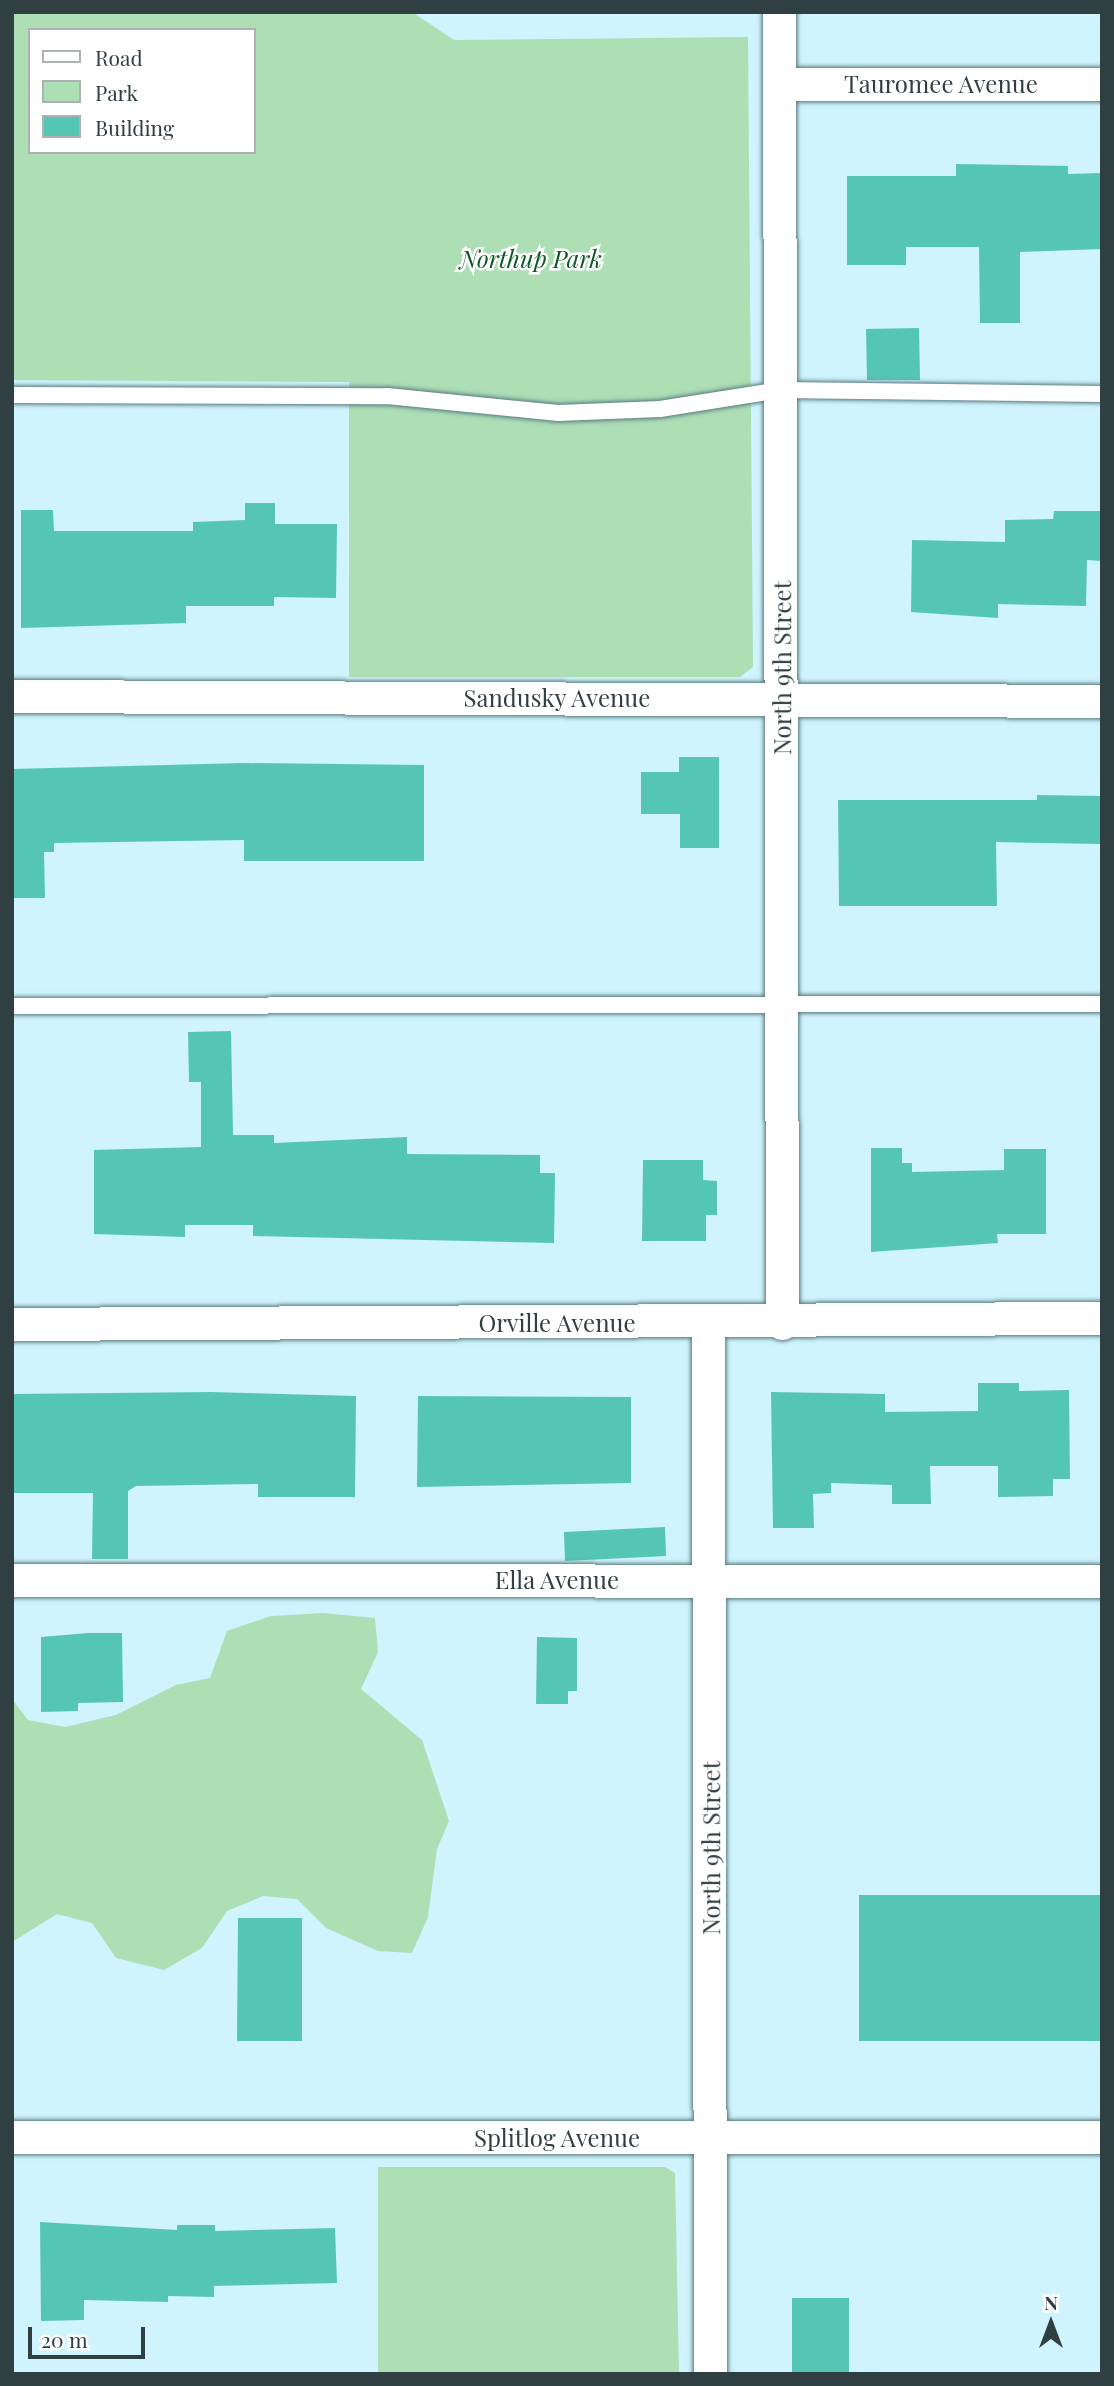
<!DOCTYPE html>
<style>
body{margin:0}
#map{position:relative;width:1114px;height:2386px;overflow:hidden;background:#cff4fd;font-family:"Playfair Display",serif}
div>[style]{position:absolute}
.green>*{inset:0;background:#addeb4}
.building>*{inset:0;background:#56c6b4}
.roads{filter:drop-shadow(0 0 2px #597b83) drop-shadow(0 0 2px #597b83)}
.lane>*{height:16px;margin:-8px;padding:0 8px;transform-origin:8px;border-radius:8px;background:#fff}
.street>*{height:33px;margin:-16.5px;padding:0 16.5px;transform-origin:16.5px;border-radius:16.5px;background:#fff}
span{translate:-50% -50%;white-space:nowrap;text-align:center;line-height:1.15;-webkit-text-stroke:5px #fff;paint-order:stroke}
.street-label{font-size:24px;color:#303f42}
.park-label{font-size:24px;color:#0c5925;font-style:italic}
.frame{position:absolute;inset:0;border:14px solid #303f42;pointer-events:none}
.legend{position:absolute;left:28px;top:28px;width:228px;height:126px;box-sizing:border-box;background:#fff;border:2px solid #acb2b3;margin:0;padding:9px 12px;list-style:none;font-size:21px;color:#303f42}
.legend li{display:flex;align-items:center;gap:14px;height:35px}
.legend b{width:35px;border:2px solid #acb2b3}
.north{position:absolute;left:1016px;top:2288px;width:70px;height:70px;-webkit-text-stroke:5px #fff;paint-order:stroke;rotate:0deg;font-size:19px;font-weight:700;line-height:28px;text-align:center;color:#303f42}
.north::after{content:'';display:block;margin:auto;width:24px;height:32px;background:#303f42;clip-path:polygon(50% 0,100% 100%,50% 72%,0 100%)}
.scale{position:absolute;left:28px;top:2327px;width:117px;height:32px;box-sizing:border-box;border:4px solid #303f42;border-top:0;padding-left:9px;font-size:21px;line-height:24px;white-space:nowrap;color:#303f42;-webkit-text-stroke:5px #fff;paint-order:stroke}
</style>
<div id="map">
<div class="green">
<i style="clip-path:polygon(evenodd,12px 12px,412px 12px,454px 40px,748px 37px,753px 667px,740px 677px,349px 677px,349px 382px,12px 380px,12px 12px,30px 30px,254px 30px,254px 152px,30px 152px,30px 30px)"></i>
<i style="clip-path:polygon(323px 1613px,375px 1618px,378px 1652px,361px 1689px,422px 1740px,449px 1821px,437px 1849px,428px 1917px,412px 1953px,378px 1951px,326px 1928px,297px 1899px,263px 1896px,227px 1911px,202px 1948px,164px 1970px,116px 1958px,92px 1923px,57px 1914px,12px 1942px,12px 1699px,28px 1720px,65px 1727px,116px 1715px,176px 1685px,210px 1678px,227px 1631px,271px 1616px)"></i>
<i style="clip-path:polygon(378px 2167px,665px 2167px,675px 2173px,679px 2374px,378px 2374px)"></i>
</div>
<div class="building">
<i style="clip-path:polygon(956px 164px,1068px 166px,1068px 174px,1102px 173px,1102px 249px,1020px 252px,1020px 323px,980px 323px,979px 247px,906px 247px,906px 265px,847px 265px,847px 176px,956px 176px)"></i>
<i style="clip-path:polygon(919px 328px,920px 380px,867px 380px,866px 329px)"></i>
<i style="clip-path:polygon(245px 503px,275px 503px,275px 524px,337px 524px,336px 598px,274px 597px,274px 606px,186px 606px,186px 623px,21px 628px,21px 510px,53px 510px,54px 531px,193px 531px,193px 522px,245px 520px)"></i>
<i style="clip-path:polygon(1054px 511px,1102px 511px,1102px 561px,1087px 560px,1086px 606px,998px 604px,998px 618px,911px 612px,912px 540px,1005px 542px,1005px 520px,1053px 519px)"></i>
<i style="clip-path:polygon(679px 757px,719px 757px,719px 848px,680px 848px,680px 814px,641px 814px,641px 772px,679px 772px)"></i>
<i style="clip-path:polygon(243px 763px,424px 765px,424px 861px,244px 861px,244px 840px,54px 843px,54px 852px,44px 852px,45px 898px,12px 898px,12px 769px)"></i>
<i style="clip-path:polygon(1037px 795px,1102px 796px,1102px 844px,996px 842px,997px 906px,839px 906px,838px 800px,1037px 800px)"></i>
<i style="clip-path:polygon(231px 1031px,233px 1135px,274px 1135px,274px 1143px,407px 1137px,407px 1154px,540px 1155px,540px 1173px,555px 1173px,554px 1243px,253px 1236px,253px 1225px,185px 1225px,185px 1237px,94px 1234px,94px 1150px,201px 1147px,201px 1082px,189px 1082px,188px 1032px)"></i>
<i style="clip-path:polygon(871px 1148px,902px 1148px,902px 1163px,912px 1163px,912px 1172px,1004px 1170px,1004px 1149px,1046px 1149px,1046px 1234px,997px 1234px,998px 1243px,871px 1252px)"></i>
<i style="clip-path:polygon(643px 1160px,703px 1160px,703px 1180px,717px 1181px,717px 1215px,706px 1215px,706px 1241px,642px 1241px)"></i>
<i style="clip-path:polygon(978px 1383px,1019px 1383px,1019px 1391px,1069px 1390px,1070px 1479px,1053px 1479px,1053px 1496px,998px 1497px,998px 1466px,930px 1466px,931px 1504px,892px 1504px,892px 1485px,831px 1483px,831px 1493px,813px 1494px,814px 1528px,773px 1528px,771px 1392px,885px 1394px,885px 1412px,978px 1411px)"></i>
<i style="clip-path:polygon(211px 1392px,356px 1396px,355px 1497px,258px 1497px,258px 1484px,136px 1486px,128px 1491px,128px 1559px,92px 1559px,93px 1493px,12px 1493px,12px 1394px)"></i>
<i style="clip-path:polygon(418px 1396px,631px 1397px,631px 1483px,417px 1487px)"></i>
<i style="clip-path:polygon(665px 1527px,666px 1556px,565px 1561px,564px 1532px)"></i>
<i style="clip-path:polygon(88px 1633px,122px 1633px,123px 1702px,78px 1703px,78px 1711px,41px 1712px,41px 1637px)"></i>
<i style="clip-path:polygon(537px 1637px,577px 1638px,577px 1691px,568px 1691px,568px 1704px,536px 1704px)"></i>
<i style="clip-path:polygon(859px 1895px,1102px 1895px,1102px 2041px,859px 2041px)"></i>
<i style="clip-path:polygon(238px 1918px,302px 1918px,302px 2041px,237px 2041px)"></i>
<i style="clip-path:polygon(40px 2222px,177px 2230px,177px 2225px,215px 2225px,215px 2231px,335px 2228px,337px 2283px,214px 2286px,214px 2297px,168px 2296px,168px 2302px,84px 2300px,84px 2320px,41px 2321px)"></i>
<i style="clip-path:polygon(792px 2298px,849px 2298px,849px 2374px,792px 2374px)"></i>
</div>
<div class="roads">
<div class="lane">
<i style="left:12px;top:395px;width:375px;rotate:0.2deg"></i>
<i style="left:387px;top:396px;width:172px;rotate:5.7deg"></i>
<i style="left:558px;top:413px;width:102px;rotate:-2.2deg"></i>
<i style="left:660px;top:409px;width:121px;rotate:-9deg"></i>
<i style="left:780px;top:390px;width:322px;rotate:0.7deg"></i>
<i style="left:12px;top:1006px;width:1090px;rotate:-0.11deg"></i>
</div>
<div class="street">
<i style="left:779px;top:12px;width:1311px;rotate:89.87deg"></i>
<i style="left:779px;top:84px;width:323px"></i>
<i style="left:12px;top:696px;width:1090px;rotate:0.26deg"></i>
<i style="left:708px;top:1322px;width:1052px;rotate:89.89deg"></i>
<i style="left:12px;top:1324px;width:1090px;rotate:-0.32deg"></i>
<i style="left:12px;top:1580px;width:1090px;rotate:0.05deg"></i>
<i style="left:12px;top:2137px;width:1090px"></i>
</div>
</div>
<div class="street-label">
<span style="left:941px;top:84px">Tauromee Avenue</span>
<span style="left:782px;top:668px;rotate:-90deg">North 9th Street</span>
<span style="left:557px;top:698px">Sandusky Avenue</span>
<span style="left:557px;top:1323px">Orville Avenue</span>
<span style="left:557px;top:1580px">Ella Avenue</span>
<span style="left:711px;top:1848px;rotate:-90deg">North 9th Street</span>
<span style="left:557px;top:2138px">Splitlog Avenue</span>
</div>
<div class="park-label">
<span style="left:531px;top:259px">Northup Park</span>
</div>
<div class="frame"></div>
<ul class="legend">
<li><b style="height:9px;background:#fff"></b>Road</li>
<li><b style="height:19px;background:#addeb4"></b>Park</li>
<li><b style="height:19px;background:#56c6b4"></b>Building</li>
</ul>
<div class="north">N</div>
<div class="scale">20 m</div>
</div>
